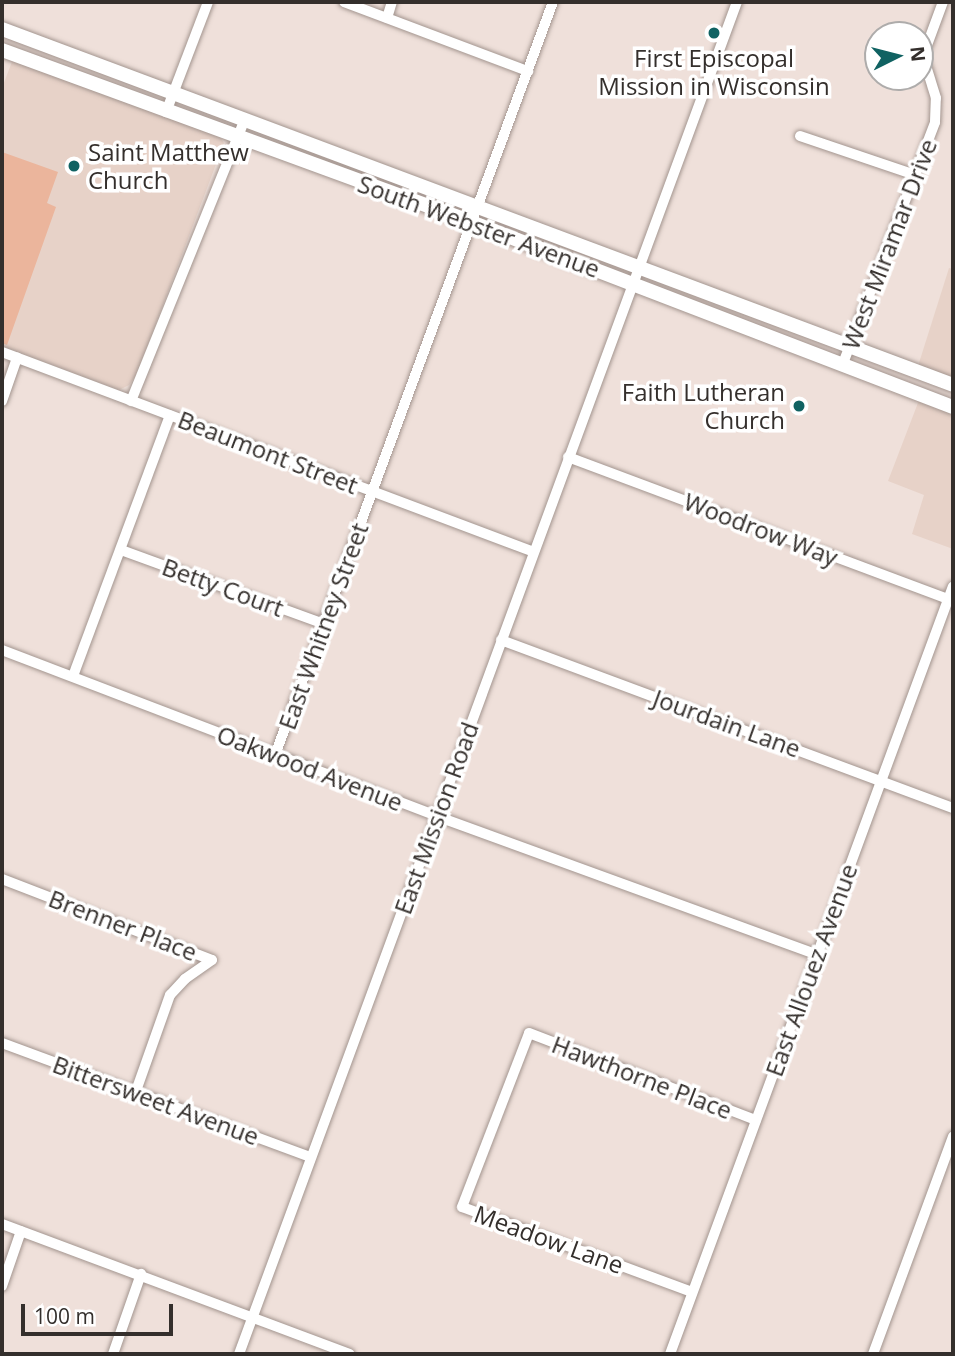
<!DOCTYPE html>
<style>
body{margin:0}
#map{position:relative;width:955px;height:1356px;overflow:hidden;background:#efe0da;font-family:"Open Sans",sans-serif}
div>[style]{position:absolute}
.built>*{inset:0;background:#e7d2c8}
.green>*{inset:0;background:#ebb59c}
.roads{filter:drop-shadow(0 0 2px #a3958f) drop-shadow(0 0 2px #a3958f)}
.minor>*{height:10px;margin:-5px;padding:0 5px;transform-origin:5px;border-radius:5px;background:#fff}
.major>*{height:14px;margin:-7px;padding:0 7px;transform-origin:7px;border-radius:7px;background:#fff}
.dots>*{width:19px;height:19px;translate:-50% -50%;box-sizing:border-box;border:4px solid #fff;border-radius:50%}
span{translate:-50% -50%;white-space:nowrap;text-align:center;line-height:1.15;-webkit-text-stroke:7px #fff;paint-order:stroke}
.poi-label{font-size:24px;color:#342f2c}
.left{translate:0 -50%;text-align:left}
.right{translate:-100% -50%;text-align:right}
.street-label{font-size:24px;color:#342f2c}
.frame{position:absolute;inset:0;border:4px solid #342f2c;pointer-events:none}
.north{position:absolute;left:864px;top:21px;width:70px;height:70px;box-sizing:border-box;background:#fff;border:2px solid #aeacab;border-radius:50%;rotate:84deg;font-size:19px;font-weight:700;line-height:28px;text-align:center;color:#342f2c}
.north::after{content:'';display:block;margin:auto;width:24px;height:32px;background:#106262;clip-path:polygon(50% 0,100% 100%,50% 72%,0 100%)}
.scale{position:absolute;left:21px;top:1304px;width:152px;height:32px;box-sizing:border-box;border:4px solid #342f2c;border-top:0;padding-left:9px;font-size:21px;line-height:24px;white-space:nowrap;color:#342f2c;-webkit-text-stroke:5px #fff;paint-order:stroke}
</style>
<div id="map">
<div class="built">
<i style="clip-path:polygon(13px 59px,220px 137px,224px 143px,137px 374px,129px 385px,119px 390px,2px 346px,2px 88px)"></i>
<i style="clip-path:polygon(949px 268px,953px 269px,953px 385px,918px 366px)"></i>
<i style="clip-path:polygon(921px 395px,953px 407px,953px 549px,912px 534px,924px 495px,888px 481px)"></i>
</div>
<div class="green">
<i style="clip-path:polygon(2px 152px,58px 172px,47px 203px,56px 207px,7px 345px,2px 343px)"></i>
</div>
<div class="roads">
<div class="minor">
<i style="left:344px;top:2px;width:197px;rotate:20.6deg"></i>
<i style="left:387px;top:18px;width:17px;rotate:-73deg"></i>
<i style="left:166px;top:112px;width:118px;rotate:-69.1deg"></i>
<i style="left:800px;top:136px;width:121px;rotate:18.7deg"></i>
<i style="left:2px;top:352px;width:568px;rotate:20.6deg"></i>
<i style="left:842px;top:366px;width:261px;rotate:-69.1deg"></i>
<i style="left:935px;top:122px;width:24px;rotate:-88deg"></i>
<i style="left:936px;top:98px;width:44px;rotate:-107.2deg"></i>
<i style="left:923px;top:56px;width:58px;rotate:-69.7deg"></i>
<i style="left:2px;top:401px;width:46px;rotate:-70.8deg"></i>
<i style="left:131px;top:401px;width:302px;rotate:-68deg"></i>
<i style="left:568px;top:457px;width:411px;rotate:20.5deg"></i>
<i style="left:121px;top:550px;width:216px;rotate:20deg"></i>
<i style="left:501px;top:640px;width:482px;rotate:20.4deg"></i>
<i style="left:2px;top:650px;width:465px;rotate:20.9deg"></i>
<i style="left:436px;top:816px;width:406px;rotate:20deg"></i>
<i style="left:73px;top:676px;width:278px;rotate:-69.6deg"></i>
<i style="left:275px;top:755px;width:803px;rotate:-69.74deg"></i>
<i style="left:2px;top:879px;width:225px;rotate:21.1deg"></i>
<i style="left:212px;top:960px;width:33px;rotate:145deg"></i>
<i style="left:185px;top:979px;width:22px;rotate:133deg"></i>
<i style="left:170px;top:995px;width:105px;rotate:109.5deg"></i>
<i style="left:2px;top:1043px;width:329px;rotate:20.3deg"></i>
<i style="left:2px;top:1224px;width:371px;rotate:20.5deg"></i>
<i style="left:2px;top:1286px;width:58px;rotate:-70.9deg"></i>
<i style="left:692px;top:1292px;width:245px;rotate:-159.7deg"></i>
<i style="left:462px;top:1207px;width:186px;rotate:-68.9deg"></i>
<i style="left:529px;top:1033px;width:243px;rotate:21deg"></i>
<i style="left:113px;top:1354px;width:85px;rotate:-70.7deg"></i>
<i style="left:239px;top:1354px;width:1441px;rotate:-69.78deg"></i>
<i style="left:670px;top:1354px;width:818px;rotate:-69.77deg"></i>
<i style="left:873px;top:1354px;width:232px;rotate:-69.8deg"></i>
</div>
<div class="major">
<i style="left:2px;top:29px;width:1015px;rotate:20.52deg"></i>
<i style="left:2px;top:50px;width:500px;rotate:20.1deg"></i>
<i style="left:471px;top:222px;width:516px;rotate:21deg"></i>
</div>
</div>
<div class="dots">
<i style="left:714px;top:33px;background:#106262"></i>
<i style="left:74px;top:166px;background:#106262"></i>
<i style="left:799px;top:406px;background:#106262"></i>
</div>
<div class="poi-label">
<span style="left:714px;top:72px">First Episcopal<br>Mission in Wisconsin</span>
<span class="left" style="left:88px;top:166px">Saint Matthew<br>Church</span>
<span class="right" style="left:785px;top:406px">Faith Lutheran<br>Church</span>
</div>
<div class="street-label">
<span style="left:479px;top:226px;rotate:20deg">South Webster Avenue</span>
<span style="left:889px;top:244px;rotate:-69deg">West Miramar Drive</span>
<span style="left:268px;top:452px;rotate:21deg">Beaumont Street</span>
<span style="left:761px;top:529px;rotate:21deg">Woodrow Way</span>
<span style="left:223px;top:587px;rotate:20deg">Betty Court</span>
<span style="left:323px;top:626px;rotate:-70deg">East Whitney Street</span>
<span style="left:727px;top:723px;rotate:20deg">Jourdain Lane</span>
<span style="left:310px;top:768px;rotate:21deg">Oakwood Avenue</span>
<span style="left:436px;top:818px;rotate:-70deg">East Mission Road</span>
<span style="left:123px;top:925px;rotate:21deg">Brenner Place</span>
<span style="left:811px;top:970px;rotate:-70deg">East Allouez Avenue</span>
<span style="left:642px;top:1077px;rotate:21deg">Hawthorne Place</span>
<span style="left:156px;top:1100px;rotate:20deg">Bittersweet Avenue</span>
<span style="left:549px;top:1239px;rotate:20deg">Meadow Lane</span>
</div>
<div class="frame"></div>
<div class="north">N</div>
<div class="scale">100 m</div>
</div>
